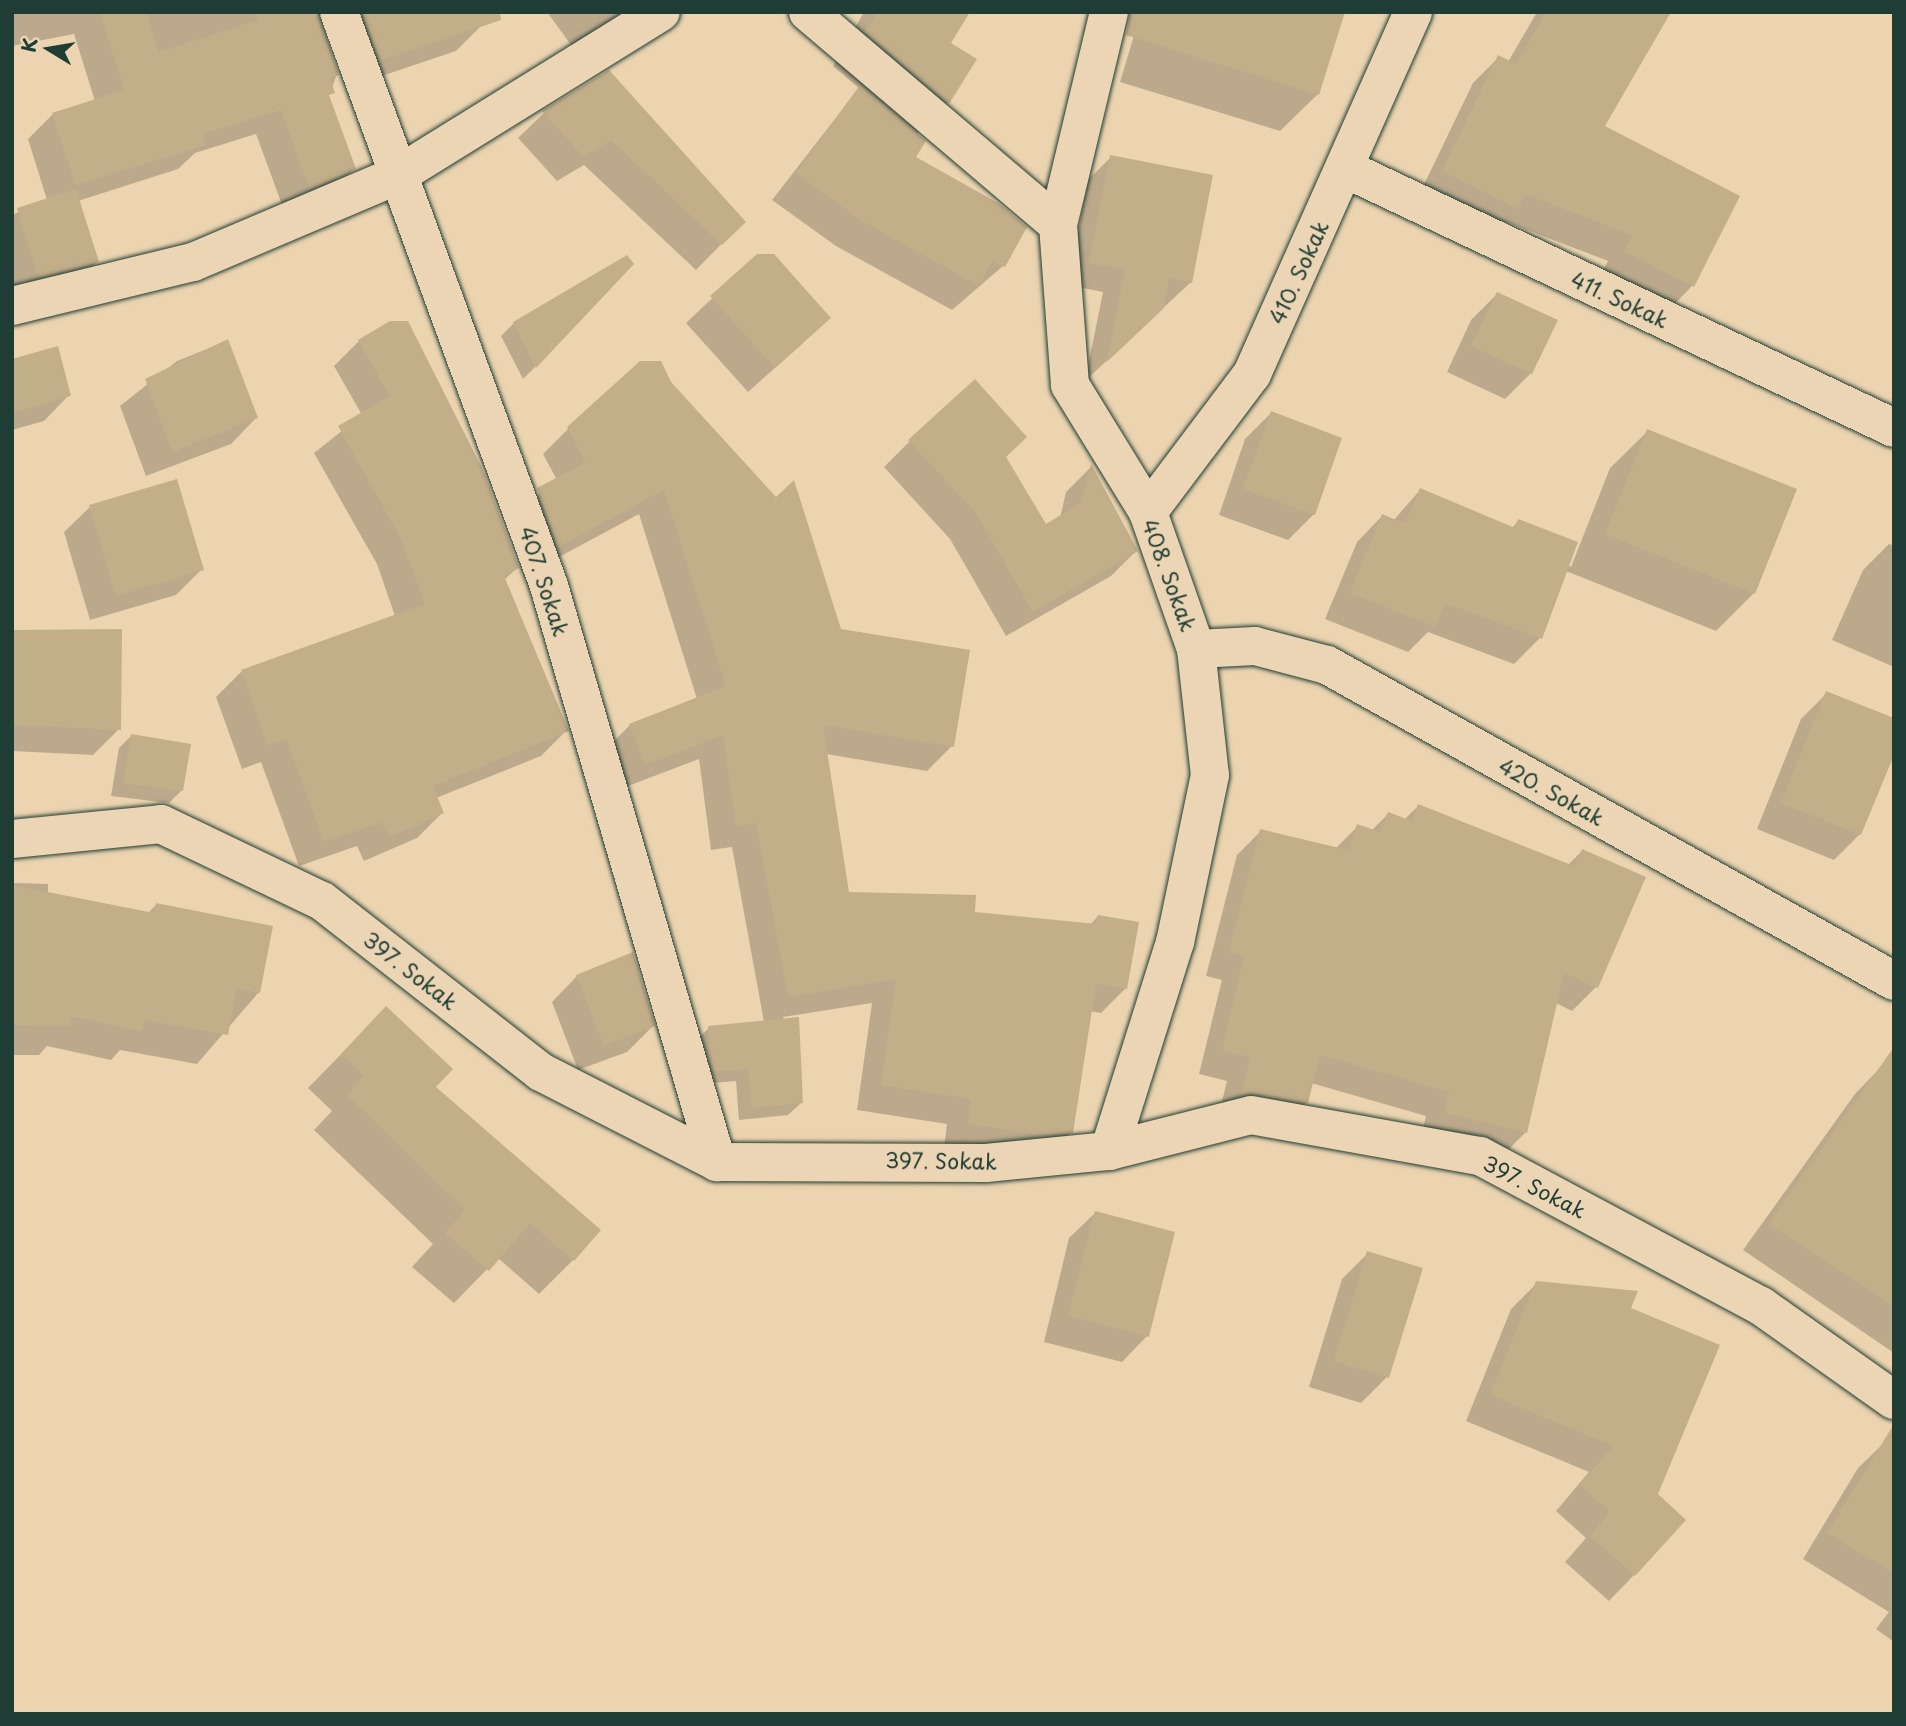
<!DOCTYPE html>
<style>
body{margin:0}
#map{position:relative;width:1906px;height:1726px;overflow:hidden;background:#ecd4b0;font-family:"Playpen Sans",sans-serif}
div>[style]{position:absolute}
.shadow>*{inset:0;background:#0003}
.building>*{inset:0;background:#c3ae8a}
.roads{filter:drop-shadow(0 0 2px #1f3d34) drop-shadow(0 0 2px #1f3d34)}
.minor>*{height:38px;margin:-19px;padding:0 19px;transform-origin:19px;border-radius:19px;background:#ebd5b4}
span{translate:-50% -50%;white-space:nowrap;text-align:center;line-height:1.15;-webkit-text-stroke:5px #ebd5b4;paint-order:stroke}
.street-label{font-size:21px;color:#1f3d34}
.frame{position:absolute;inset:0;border:14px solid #1f3d34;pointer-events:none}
.north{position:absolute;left:14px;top:14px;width:70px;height:70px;-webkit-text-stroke:5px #ebd5b4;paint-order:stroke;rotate:281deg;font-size:19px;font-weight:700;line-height:28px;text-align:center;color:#1f3d34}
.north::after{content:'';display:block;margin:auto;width:24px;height:32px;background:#1f3d34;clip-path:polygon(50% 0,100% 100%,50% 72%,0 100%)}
</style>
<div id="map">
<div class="shadow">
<i style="clip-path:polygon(12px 12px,476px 12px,481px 26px,456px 51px,355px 85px,328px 21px,319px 19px,337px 74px,328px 98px,354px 169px,329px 194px,285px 213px,256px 134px,195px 153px,178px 169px,78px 201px,97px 262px,71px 288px,12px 300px,12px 215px,47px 200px,28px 139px,53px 114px,95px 101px,74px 34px,12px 46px)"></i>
<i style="clip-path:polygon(547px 12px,637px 12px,574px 49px)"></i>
<i style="clip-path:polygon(864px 12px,968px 12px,948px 44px,948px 102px,916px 135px,913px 158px,1025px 228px,1003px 266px,952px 310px,836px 246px,772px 200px,859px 88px,833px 66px)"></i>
<i style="clip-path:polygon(1141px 12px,1318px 94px,1280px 131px,1120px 82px)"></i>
<i style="clip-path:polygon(1537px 12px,1669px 12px,1603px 127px,1692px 286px,1667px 312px,1599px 277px,1608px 261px,1504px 221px,1491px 234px,1418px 197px,1473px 83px,1499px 57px,1508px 62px)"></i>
<i style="clip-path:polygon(609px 72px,743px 222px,696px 270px,584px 165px,557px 181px,518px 138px,544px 113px)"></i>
<i style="clip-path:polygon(1111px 157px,1191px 282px,1085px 381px,1103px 292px,1068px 285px,1088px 180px)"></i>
<i style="clip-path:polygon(757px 256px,803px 343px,748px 392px,686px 323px)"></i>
<i style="clip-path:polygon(632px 264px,535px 367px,523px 379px,501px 336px,514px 323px)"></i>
<i style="clip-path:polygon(1497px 294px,1555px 321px,1531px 373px,1505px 399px,1447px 372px,1471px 320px)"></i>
<i style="clip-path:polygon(227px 341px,256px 418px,231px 444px,146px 476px,120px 406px,177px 361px)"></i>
<i style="clip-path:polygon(359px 341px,517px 568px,504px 580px,566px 731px,541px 756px,436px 798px,442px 813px,417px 838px,364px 861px,357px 846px,299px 866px,261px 762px,242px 769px,216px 697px,241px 672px,395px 616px,377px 564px,314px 453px,362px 415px,334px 366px)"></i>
<i style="clip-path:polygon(12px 361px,69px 395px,44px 421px,12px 430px)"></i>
<i style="clip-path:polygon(670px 383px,840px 631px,952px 746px,927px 771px,826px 754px,848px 893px,973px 914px,1090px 925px,1098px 916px,1126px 988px,1101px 1013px,1090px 1011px,1071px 1132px,1046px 1157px,944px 1148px,947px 1124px,857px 1110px,872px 1003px,783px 1017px,801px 1103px,788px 1115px,739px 1120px,736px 1081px,701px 1084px,696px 1040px,709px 1028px,764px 1022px,732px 847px,711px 850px,699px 759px,620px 789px,605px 750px,630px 725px,697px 699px,639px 514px,533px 571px,513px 515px,557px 480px,543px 454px,568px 429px)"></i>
<i style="clip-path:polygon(1271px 413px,1314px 514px,1288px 540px,1219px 515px,1245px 439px)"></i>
<i style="clip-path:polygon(1648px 431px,1754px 593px,1716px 631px,1566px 571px,1540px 638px,1514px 664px,1428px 632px,1408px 652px,1325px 619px,1357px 542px,1382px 516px,1393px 521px,1420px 490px,1512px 528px,1518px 521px,1571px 567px,1610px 468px)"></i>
<i style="clip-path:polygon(910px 441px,1004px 458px,1045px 526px,1060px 518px,1066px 492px,1091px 467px,1136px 551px,1111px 576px,1006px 636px,950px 539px,884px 467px)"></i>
<i style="clip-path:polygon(90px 507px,202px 569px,176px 595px,90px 620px,64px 532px)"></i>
<i style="clip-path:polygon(1889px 544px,1894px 546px,1894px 667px,1832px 640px,1863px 570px)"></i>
<i style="clip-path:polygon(12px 631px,119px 729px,93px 755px,12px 751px)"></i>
<i style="clip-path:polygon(1827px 693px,1860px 834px,1834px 860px,1757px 829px,1801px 719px)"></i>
<i style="clip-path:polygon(132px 735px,182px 790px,169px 803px,111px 796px,119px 748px)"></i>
<i style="clip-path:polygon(1418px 806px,1568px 865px,1582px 851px,1596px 987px,1572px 1011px,1556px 1003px,1526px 1132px,1502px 1156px,1421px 1137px,1426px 1116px,1311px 1083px,1307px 1102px,1283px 1126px,1218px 1118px,1227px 1081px,1199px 1074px,1222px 980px,1206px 976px,1237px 855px,1261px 831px,1335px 849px,1358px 826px,1371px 831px,1388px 814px,1404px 820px)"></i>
<i style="clip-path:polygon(12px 883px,48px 884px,48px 894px,148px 913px,156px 905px,259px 992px,197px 1064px,120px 1050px,111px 1060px,47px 1046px,39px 1055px,12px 1055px)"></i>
<i style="clip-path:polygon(577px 976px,653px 1026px,627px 1052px,578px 1070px,552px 1002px)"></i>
<i style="clip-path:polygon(353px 1042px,433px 1087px,573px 1260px,539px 1294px,498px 1258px,454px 1303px,412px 1267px,433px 1244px,314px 1130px,332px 1111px,308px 1088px)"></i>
<i style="clip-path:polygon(1880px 1068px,1894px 1073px,1894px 1353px,1743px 1250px,1855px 1094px)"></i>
<i style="clip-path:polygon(1095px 1213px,1147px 1336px,1122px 1362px,1044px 1342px,1069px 1238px)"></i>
<i style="clip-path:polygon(1368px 1253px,1387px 1377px,1361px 1403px,1309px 1387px,1342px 1279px)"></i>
<i style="clip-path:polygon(1537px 1283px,1629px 1309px,1656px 1495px,1634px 1575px,1609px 1601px,1565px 1562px,1586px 1538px,1556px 1511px,1589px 1472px,1466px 1421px,1511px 1309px)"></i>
<i style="clip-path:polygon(1884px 1443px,1894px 1449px,1894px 1642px,1876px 1629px,1889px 1612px,1803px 1559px,1858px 1468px)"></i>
</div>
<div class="building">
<i style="clip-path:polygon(100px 12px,146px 12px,159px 52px,258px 20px,256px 12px,318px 12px,339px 75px,330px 78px,335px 93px,329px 95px,356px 169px,310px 189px,281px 110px,202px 134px,206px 145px,76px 185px,52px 113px,124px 90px)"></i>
<i style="clip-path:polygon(362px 12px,500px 12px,501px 20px,380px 61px)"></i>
<i style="clip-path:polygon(877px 12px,970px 12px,951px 43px,977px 59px,949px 104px,865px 32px)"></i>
<i style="clip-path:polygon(1130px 12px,1345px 12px,1319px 95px,1126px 35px)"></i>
<i style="clip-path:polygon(1546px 12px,1671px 12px,1605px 126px,1740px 196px,1694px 287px,1624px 251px,1632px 235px,1525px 194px,1518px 209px,1442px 171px,1498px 55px,1516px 64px)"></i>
<i style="clip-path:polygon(609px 70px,746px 222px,722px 245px,611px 140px,584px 157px,542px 111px)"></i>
<i style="clip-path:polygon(860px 85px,926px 141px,916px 157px,998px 203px,1027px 227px,1005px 267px,992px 261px,979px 286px,862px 221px,796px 173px)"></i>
<i style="clip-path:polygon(1110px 155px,1213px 175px,1192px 283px,1169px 278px,1163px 309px,1107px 362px,1125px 269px,1089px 263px)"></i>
<i style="clip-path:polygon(76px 189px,99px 262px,38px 277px,17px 208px)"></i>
<i style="clip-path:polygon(757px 254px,774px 254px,831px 318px,775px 368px,710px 296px)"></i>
<i style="clip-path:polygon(627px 255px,634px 264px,536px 368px,513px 322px)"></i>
<i style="clip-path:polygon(1497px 292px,1558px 320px,1532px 374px,1471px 346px)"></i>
<i style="clip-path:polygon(390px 321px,408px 321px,483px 470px,519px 568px,504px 576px,569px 731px,433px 786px,444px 813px,389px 837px,382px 822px,324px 842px,286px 738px,267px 745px,241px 670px,425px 604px,401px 539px,338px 426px,390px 396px,358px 340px)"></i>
<i style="clip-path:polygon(228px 339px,258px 418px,172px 452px,145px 379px)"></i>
<i style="clip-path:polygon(58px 346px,71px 396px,12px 413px,12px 359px)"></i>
<i style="clip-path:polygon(640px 361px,661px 361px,671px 382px,776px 497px,794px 480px,841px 629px,970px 650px,954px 747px,823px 725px,849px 892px,976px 895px,975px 912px,1096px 924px,1098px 915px,1139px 922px,1127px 989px,1096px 984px,1073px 1133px,1043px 1135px,968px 1124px,971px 1099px,881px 1085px,896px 979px,788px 997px,756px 823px,736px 826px,723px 735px,645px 765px,629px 724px,726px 686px,664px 490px,558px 547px,537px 488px,585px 463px,567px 427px)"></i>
<i style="clip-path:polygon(975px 379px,1027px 437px,1006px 457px,1046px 524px,1082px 502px,1091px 464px,1138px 551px,1033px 612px,976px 513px,908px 440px)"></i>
<i style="clip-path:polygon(1271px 411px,1342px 438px,1315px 515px,1243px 489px)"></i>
<i style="clip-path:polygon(1647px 429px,1797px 489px,1755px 594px,1605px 534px)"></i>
<i style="clip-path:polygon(177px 479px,204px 570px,116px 596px,89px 505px)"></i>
<i style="clip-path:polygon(1420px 488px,1515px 528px,1518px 519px,1578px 542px,1542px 639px,1445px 603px,1435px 627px,1350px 593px,1382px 514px,1405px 524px)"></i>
<i style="clip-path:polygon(122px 629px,121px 730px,12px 725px,12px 630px)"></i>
<i style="clip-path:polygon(1826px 691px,1894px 718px,1894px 755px,1861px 835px,1781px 803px)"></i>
<i style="clip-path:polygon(131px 734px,191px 744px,183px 791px,123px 783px)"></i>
<i style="clip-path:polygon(1418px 804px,1574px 866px,1582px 849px,1646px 877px,1598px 988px,1564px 973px,1527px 1133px,1444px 1113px,1449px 1092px,1320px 1055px,1308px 1103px,1241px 1095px,1250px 1057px,1222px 1050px,1244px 956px,1229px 952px,1260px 829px,1348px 850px,1357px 824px,1380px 832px,1388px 812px,1412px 821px)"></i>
<i style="clip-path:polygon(12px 885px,154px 913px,156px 903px,273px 926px,260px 993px,237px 988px,228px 1035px,145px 1020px,142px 1031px,70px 1016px,70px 1026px,12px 1025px)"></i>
<i style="clip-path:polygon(633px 952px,655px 1026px,604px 1046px,576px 975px)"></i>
<i style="clip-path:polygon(386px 1006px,453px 1069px,436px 1087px,601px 1230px,574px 1261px,530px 1223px,489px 1271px,445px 1233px,465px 1210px,347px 1095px,364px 1076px,341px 1054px)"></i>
<i style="clip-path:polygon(799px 1017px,803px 1103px,751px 1108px,748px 1069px,713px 1072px,708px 1026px)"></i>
<i style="clip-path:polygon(1894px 1047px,1894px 1306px,1768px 1224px)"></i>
<i style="clip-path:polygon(1095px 1211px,1175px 1232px,1149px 1337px,1068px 1316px)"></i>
<i style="clip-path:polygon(1367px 1251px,1423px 1268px,1389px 1378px,1334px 1361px)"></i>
<i style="clip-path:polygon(1536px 1281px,1638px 1291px,1631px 1308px,1720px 1345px,1658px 1494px,1686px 1520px,1635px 1576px,1590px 1536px,1610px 1512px,1580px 1485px,1613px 1446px,1490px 1395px)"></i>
<i style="clip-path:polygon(1894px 1424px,1894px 1573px,1827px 1533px)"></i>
</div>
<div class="roads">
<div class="minor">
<i style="left:339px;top:12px;width:611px;rotate:69.9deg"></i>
<i style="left:549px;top:586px;width:600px;rotate:73.74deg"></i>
<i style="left:808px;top:12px;width:328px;rotate:40.4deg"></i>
<i style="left:1109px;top:12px;width:219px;rotate:103.5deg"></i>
<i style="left:1058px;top:225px;width:160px;rotate:85.7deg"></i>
<i style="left:1070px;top:385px;width:149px;rotate:58.4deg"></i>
<i style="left:1148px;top:512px;width:145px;rotate:70.7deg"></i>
<i style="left:1196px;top:649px;width:127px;rotate:83.7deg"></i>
<i style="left:1210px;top:775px;width:171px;rotate:101.8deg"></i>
<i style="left:1175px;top:942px;width:219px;rotate:107.5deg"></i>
<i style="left:1346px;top:169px;width:606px;rotate:25.3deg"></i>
<i style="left:12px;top:306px;width:186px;rotate:-13.7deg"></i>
<i style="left:193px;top:262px;width:223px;rotate:-23deg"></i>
<i style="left:398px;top:175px;width:309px;rotate:-31.8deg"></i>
<i style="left:1148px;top:512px;width:173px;rotate:-53deg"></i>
<i style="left:1252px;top:374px;width:396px;rotate:-66deg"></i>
<i style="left:1196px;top:649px;width:59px;rotate:-2.9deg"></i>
<i style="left:1255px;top:646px;width:74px;rotate:14.8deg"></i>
<i style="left:1327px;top:665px;width:649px;rotate:29.13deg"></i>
<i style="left:12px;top:839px;width:150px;rotate:-5.7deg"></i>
<i style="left:161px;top:824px;width:178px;rotate:25.6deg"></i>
<i style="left:322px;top:901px;width:278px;rotate:38deg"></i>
<i style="left:541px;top:1072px;width:198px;rotate:27.1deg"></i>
<i style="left:717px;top:1162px;width:269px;rotate:0.2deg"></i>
<i style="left:986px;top:1163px;width:124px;rotate:-5.6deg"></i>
<i style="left:1109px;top:1151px;width:146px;rotate:-14.2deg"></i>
<i style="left:1251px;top:1115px;width:233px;rotate:10.2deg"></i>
<i style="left:1480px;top:1156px;width:319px;rotate:28.1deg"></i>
<i style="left:1761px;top:1306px;width:163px;rotate:35.3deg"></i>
</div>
</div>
<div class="street-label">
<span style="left:1298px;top:272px;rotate:-65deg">410. Sokak</span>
<span style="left:1620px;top:299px;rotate:25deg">411. Sokak</span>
<span style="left:1170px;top:575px;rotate:70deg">408. Sokak</span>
<span style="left:545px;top:581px;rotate:72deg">407. Sokak</span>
<span style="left:1552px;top:791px;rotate:29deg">420. Sokak</span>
<span style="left:411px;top:970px;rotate:38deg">397. Sokak</span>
<span style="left:941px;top:1160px;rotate:1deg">397. Sokak</span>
<span style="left:1535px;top:1186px;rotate:27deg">397. Sokak</span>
</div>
<div class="frame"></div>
<div class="north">K</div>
</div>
